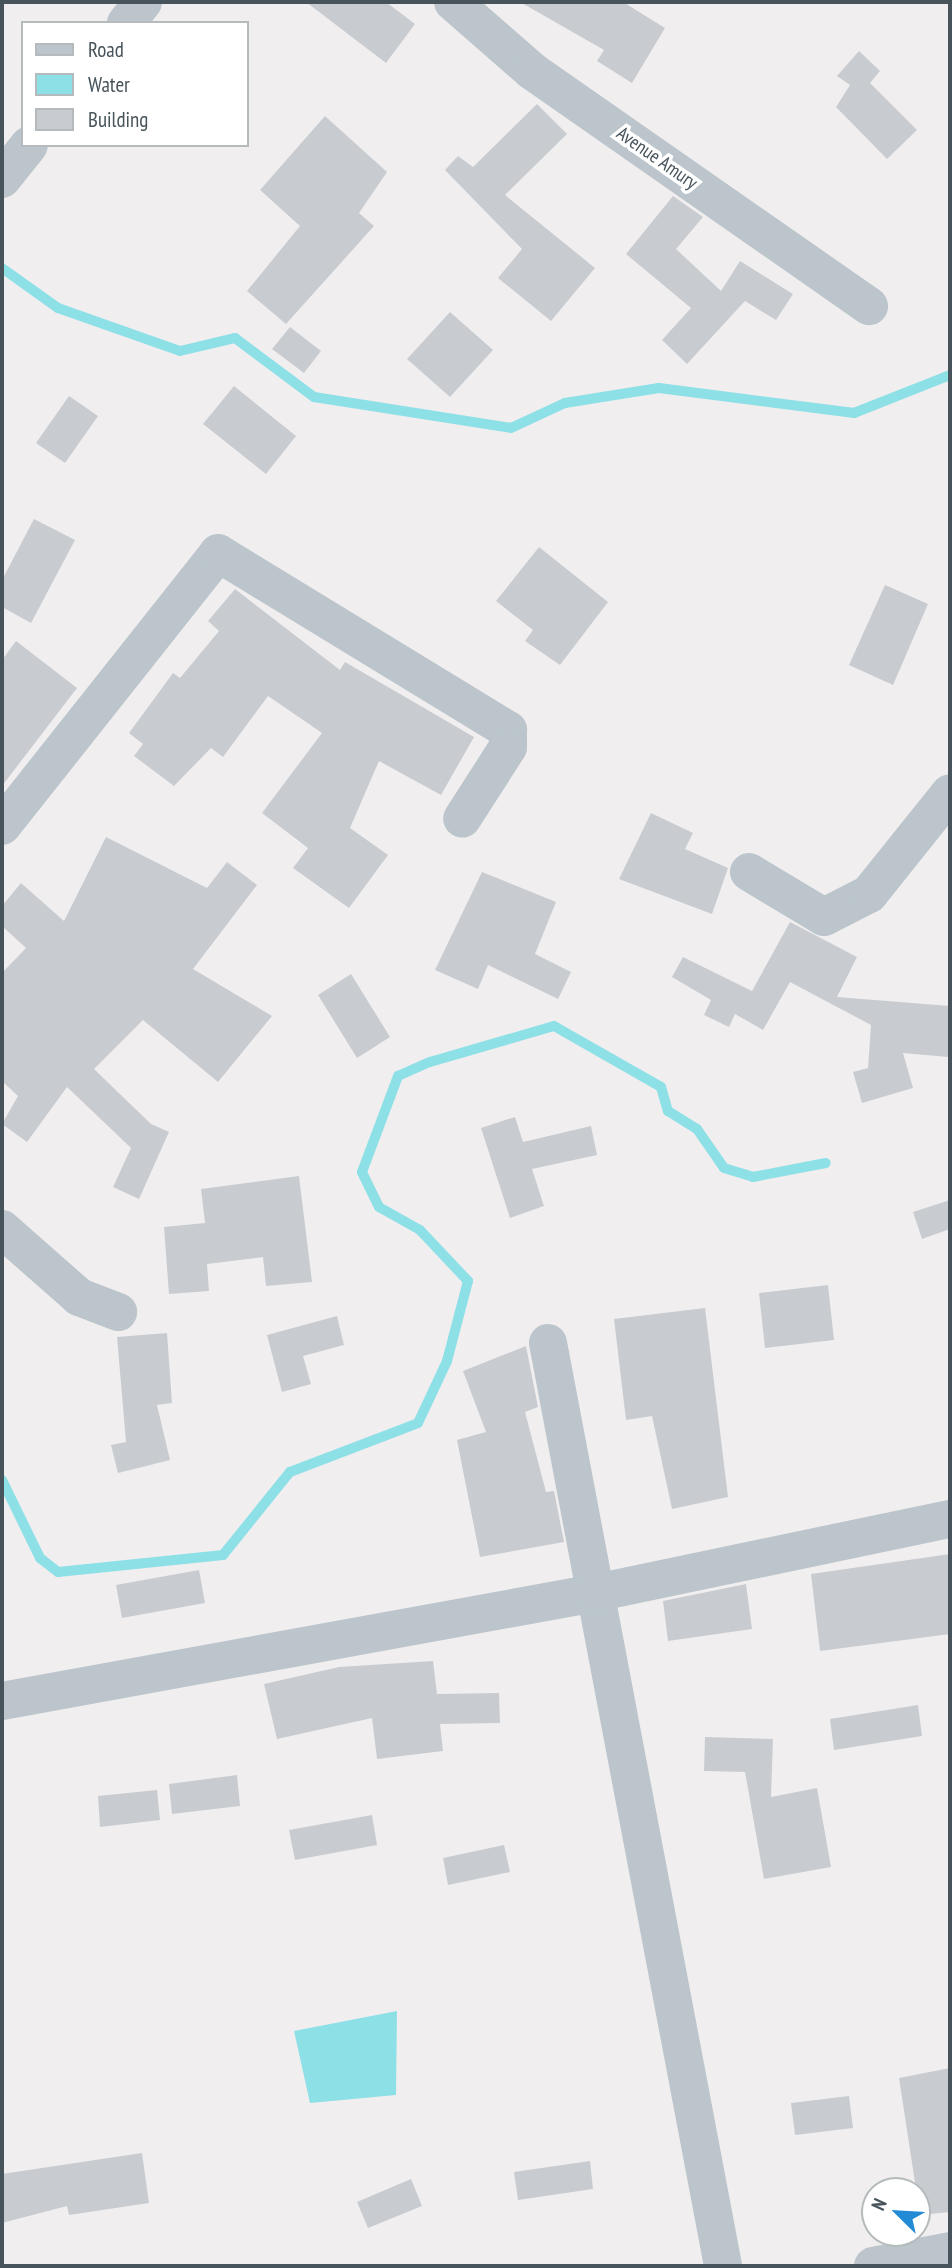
<!DOCTYPE html>
<style>
body{margin:0}
#map{position:relative;width:952px;height:2268px;overflow:hidden;background:#f1eeef;font-family:"PT Sans Narrow",sans-serif}
div>[style]{position:absolute}
.water>*{inset:0;background:#8ee0e7}
.stream>*{height:10px;margin:-5px;padding:0 5px;transform-origin:5px;border-radius:5px;background:#8ee0e7}
.building>*{inset:0;background:#c8ccd1}
.minor>*{height:38px;margin:-19px;padding:0 19px;transform-origin:19px;border-radius:19px;background:#bbc5cb}
span{translate:-50% -50%;white-space:nowrap;text-align:center;line-height:1.15;-webkit-text-stroke:7px #fff;paint-order:stroke}
.street-label{font-size:19px;color:#47545b}
.frame{position:absolute;inset:0;border:4px solid #47545b;pointer-events:none}
.legend{position:absolute;left:21px;top:21px;width:228px;height:126px;box-sizing:border-box;background:#fff;border:2px solid #b5bbbd;margin:0;padding:9px 12px;list-style:none;font-size:21px;color:#47545b}
.legend li{display:flex;align-items:center;gap:14px;height:35px}
.legend b{width:35px;border:2px solid #b5bbbd}
.north{position:absolute;left:861px;top:2177px;width:70px;height:70px;box-sizing:border-box;background:#fff;border:2px solid #b5bbbd;border-radius:50%;rotate:294deg;font-size:19px;font-weight:700;line-height:28px;text-align:center;color:#47545b}
.north::after{content:'';display:block;margin:auto;width:24px;height:32px;background:#238ad6;clip-path:polygon(50% 0,100% 100%,50% 72%,0 100%)}
</style>
<div id="map">
<div class="water">
<i style="clip-path:polygon(397px 2011px,396px 2095px,310px 2103px,294px 2031px)"></i>
</div>
<div class="stream">
<i style="left:2px;top:268px;width:69px;rotate:35.5deg"></i>
<i style="left:58px;top:308px;width:129px;rotate:19.4deg"></i>
<i style="left:180px;top:351px;width:57px;rotate:-13.3deg"></i>
<i style="left:235px;top:338px;width:99px;rotate:36.8deg"></i>
<i style="left:314px;top:397px;width:199px;rotate:8.9deg"></i>
<i style="left:511px;top:428px;width:60px;rotate:-24.8deg"></i>
<i style="left:565px;top:403px;width:95px;rotate:-9.1deg"></i>
<i style="left:659px;top:388px;width:197px;rotate:7.3deg"></i>
<i style="left:854px;top:413px;width:103px;rotate:-21.6deg"></i>
<i style="left:2px;top:1480px;width:87px;rotate:64deg"></i>
<i style="left:40px;top:1558px;width:23px;rotate:38deg"></i>
<i style="left:58px;top:1572px;width:166px;rotate:-5.9deg"></i>
<i style="left:223px;top:1555px;width:107px;rotate:-51.1deg"></i>
<i style="left:290px;top:1472px;width:137px;rotate:-20.9deg"></i>
<i style="left:418px;top:1423px;width:68px;rotate:-64.9deg"></i>
<i style="left:447px;top:1361px;width:83px;rotate:-75.3deg"></i>
<i style="left:468px;top:1281px;width:70px;rotate:-133.3deg"></i>
<i style="left:420px;top:1230px;width:47px;rotate:-150.7deg"></i>
<i style="left:379px;top:1207px;width:39px;rotate:-116deg"></i>
<i style="left:362px;top:1172px;width:103px;rotate:-69.4deg"></i>
<i style="left:398px;top:1076px;width:35px;rotate:-24deg"></i>
<i style="left:430px;top:1062px;width:129px;rotate:-16.2deg"></i>
<i style="left:554px;top:1026px;width:123px;rotate:29.7deg"></i>
<i style="left:661px;top:1087px;width:25px;rotate:74deg"></i>
<i style="left:668px;top:1111px;width:34px;rotate:32deg"></i>
<i style="left:697px;top:1129px;width:47px;rotate:55.3deg"></i>
<i style="left:724px;top:1168px;width:30px;rotate:17deg"></i>
<i style="left:753px;top:1177px;width:74px;rotate:-10.9deg"></i>
</div>
<div class="building">
<i style="clip-path:polygon(306px 2px,386px 2px,415px 24px,386px 63px)"></i>
<i style="clip-path:polygon(520px 2px,623px 2px,665px 28px,632px 83px,597px 61px,604px 50px)"></i>
<i style="clip-path:polygon(859px 51px,880px 71px,870px 83px,917px 130px,887px 159px,836px 107px,850px 85px,837px 76px)"></i>
<i style="clip-path:polygon(537px 104px,567px 134px,505px 195px,595px 268px,551px 321px,498px 278px,522px 249px,445px 170px,458px 156px,473px 167px)"></i>
<i style="clip-path:polygon(325px 116px,387px 172px,359px 213px,374px 226px,286px 324px,247px 291px,300px 226px,260px 190px)"></i>
<i style="clip-path:polygon(673px 196px,703px 217px,676px 249px,721px 291px,740px 261px,793px 294px,776px 320px,745px 301px,687px 364px,662px 340px,691px 308px,626px 254px)"></i>
<i style="clip-path:polygon(450px 312px,493px 350px,450px 397px,407px 359px)"></i>
<i style="clip-path:polygon(290px 327px,321px 351px,304px 373px,272px 349px)"></i>
<i style="clip-path:polygon(234px 386px,296px 436px,266px 474px,203px 424px)"></i>
<i style="clip-path:polygon(69px 396px,98px 416px,65px 463px,36px 443px)"></i>
<i style="clip-path:polygon(34px 519px,75px 540px,31px 623px,2px 607px,2px 580px)"></i>
<i style="clip-path:polygon(539px 547px,608px 602px,560px 665px,525px 641px,533px 630px,496px 601px)"></i>
<i style="clip-path:polygon(885px 585px,928px 604px,893px 685px,849px 665px)"></i>
<i style="clip-path:polygon(235px 589px,340px 670px,345px 662px,474px 737px,441px 795px,379px 761px,350px 828px,388px 855px,349px 908px,293px 868px,308px 848px,262px 813px,322px 733px,268px 696px,223px 757px,211px 748px,174px 786px,134px 756px,143px 744px,129px 733px,173px 673px,180px 678px,219px 631px,208px 621px)"></i>
<i style="clip-path:polygon(16px 641px,77px 688px,2px 786px,2px 660px)"></i>
<i style="clip-path:polygon(651px 813px,693px 833px,685px 849px,728px 868px,712px 914px,619px 879px)"></i>
<i style="clip-path:polygon(106px 837px,207px 888px,227px 862px,257px 885px,193px 969px,272px 1016px,218px 1082px,143px 1020px,94px 1069px,151px 1124px,169px 1132px,139px 1199px,113px 1187px,131px 1148px,67px 1087px,27px 1142px,2px 1124px,18px 1096px,2px 1081px,2px 973px,26px 948px,2px 926px,2px 906px,21px 883px,64px 921px)"></i>
<i style="clip-path:polygon(482px 872px,556px 902px,535px 954px,571px 972px,558px 999px,488px 965px,478px 989px,435px 970px)"></i>
<i style="clip-path:polygon(790px 922px,857px 957px,837px 997px,950px 1006px,948px 1057px,903px 1053px,913px 1088px,862px 1103px,853px 1072px,868px 1068px,871px 1025px,790px 982px,763px 1030px,735px 1014px,729px 1027px,704px 1015px,711px 1000px,672px 977px,683px 957px,752px 991px)"></i>
<i style="clip-path:polygon(351px 974px,390px 1037px,357px 1058px,318px 995px)"></i>
<i style="clip-path:polygon(515px 1117px,523px 1142px,591px 1126px,597px 1155px,532px 1169px,544px 1206px,510px 1218px,481px 1128px)"></i>
<i style="clip-path:polygon(299px 1176px,312px 1282px,266px 1286px,263px 1257px,207px 1264px,209px 1291px,169px 1294px,164px 1227px,205px 1223px,201px 1189px)"></i>
<i style="clip-path:polygon(950px 1200px,950px 1229px,922px 1239px,913px 1212px)"></i>
<i style="clip-path:polygon(828px 1285px,834px 1340px,765px 1348px,759px 1293px)"></i>
<i style="clip-path:polygon(705px 1308px,728px 1497px,672px 1509px,652px 1416px,626px 1420px,614px 1319px)"></i>
<i style="clip-path:polygon(337px 1316px,344px 1345px,303px 1356px,311px 1384px,282px 1392px,267px 1335px)"></i>
<i style="clip-path:polygon(167px 1333px,172px 1403px,157px 1405px,170px 1460px,118px 1473px,111px 1445px,126px 1442px,117px 1337px)"></i>
<i style="clip-path:polygon(526px 1346px,538px 1407px,525px 1412px,546px 1492px,554px 1491px,564px 1542px,480px 1557px,457px 1440px,486px 1432px,463px 1371px)"></i>
<i style="clip-path:polygon(950px 1554px,950px 1634px,820px 1651px,811px 1574px)"></i>
<i style="clip-path:polygon(199px 1570px,205px 1603px,122px 1618px,116px 1585px)"></i>
<i style="clip-path:polygon(746px 1584px,752px 1629px,668px 1641px,663px 1601px)"></i>
<i style="clip-path:polygon(433px 1661px,437px 1694px,499px 1693px,500px 1723px,440px 1724px,443px 1751px,377px 1759px,372px 1718px,277px 1739px,264px 1684px,339px 1667px)"></i>
<i style="clip-path:polygon(918px 1705px,922px 1736px,834px 1750px,830px 1719px)"></i>
<i style="clip-path:polygon(705px 1737px,773px 1739px,771px 1797px,817px 1788px,831px 1867px,764px 1879px,745px 1772px,704px 1771px)"></i>
<i style="clip-path:polygon(237px 1775px,240px 1806px,172px 1814px,169px 1784px)"></i>
<i style="clip-path:polygon(157px 1790px,160px 1820px,100px 1827px,98px 1796px)"></i>
<i style="clip-path:polygon(372px 1815px,377px 1845px,295px 1860px,289px 1830px)"></i>
<i style="clip-path:polygon(504px 1845px,510px 1872px,448px 1885px,443px 1858px)"></i>
<i style="clip-path:polygon(950px 2068px,950px 2212px,920px 2215px,899px 2078px)"></i>
<i style="clip-path:polygon(849px 2096px,853px 2128px,795px 2135px,791px 2103px)"></i>
<i style="clip-path:polygon(142px 2153px,149px 2203px,69px 2215px,67px 2206px,2px 2223px,2px 2174px)"></i>
<i style="clip-path:polygon(590px 2161px,593px 2189px,518px 2200px,514px 2172px)"></i>
<i style="clip-path:polygon(411px 2179px,422px 2206px,368px 2228px,357px 2202px)"></i>
</div>
<div class="minor">
<i style="left:453px;top:2px;width:105px;rotate:41.1deg"></i>
<i style="left:532px;top:71px;width:411px;rotate:34.9deg"></i>
<i style="left:126px;top:23px;width:27px;rotate:-51deg"></i>
<i style="left:2px;top:179px;width:43px;rotate:-51.5deg"></i>
<i style="left:2px;top:826px;width:348px;rotate:-51.6deg"></i>
<i style="left:218px;top:553px;width:340px;rotate:31.4deg"></i>
<i style="left:508px;top:730px;width:17px;rotate:90deg"></i>
<i style="left:508px;top:747px;width:85px;rotate:122.6deg"></i>
<i style="left:749px;top:872px;width:87px;rotate:31deg"></i>
<i style="left:824px;top:917px;width:51px;rotate:-27.1deg"></i>
<i style="left:869px;top:894px;width:129px;rotate:-51.3deg"></i>
<i style="left:2px;top:1229px;width:103px;rotate:41.4deg"></i>
<i style="left:79px;top:1297px;width:42px;rotate:21deg"></i>
<i style="left:548px;top:1343px;width:939px;rotate:79.26deg"></i>
<i style="left:2px;top:1701px;width:603px;rotate:-10.32deg"></i>
<i style="left:595px;top:1593px;width:363px;rotate:-11.8deg"></i>
<i style="left:873px;top:2266px;width:78px;rotate:-11deg"></i>
</div>
<div class="street-label">
<span style="left:657px;top:158px;rotate:35deg">Avenue Amury</span>
</div>
<div class="frame"></div>
<ul class="legend">
<li><b style="height:9px;background:#bbc5cb"></b>Road</li>
<li><b style="height:19px;background:#8ee0e7"></b>Water</li>
<li><b style="height:19px;background:#c8ccd1"></b>Building</li>
</ul>
<div class="north">N</div>
</div>
